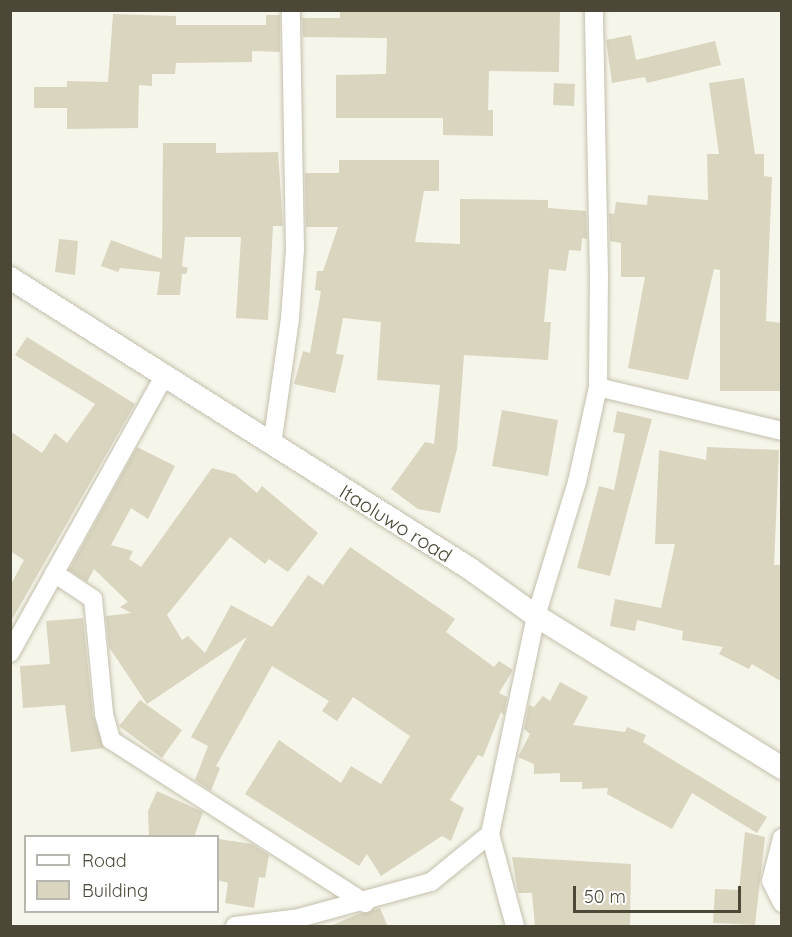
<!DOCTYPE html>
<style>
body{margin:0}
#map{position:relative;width:792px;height:937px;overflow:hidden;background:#f6f5ea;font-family:Quicksand,sans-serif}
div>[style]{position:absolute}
.building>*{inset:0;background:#d9d5bf}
.roads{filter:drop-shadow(0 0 2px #c3c0ac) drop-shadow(0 0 2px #c3c0ac)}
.minor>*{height:18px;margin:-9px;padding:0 9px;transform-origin:9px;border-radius:9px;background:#fff}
.tertiary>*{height:22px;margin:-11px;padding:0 11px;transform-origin:11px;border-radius:11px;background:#fff}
span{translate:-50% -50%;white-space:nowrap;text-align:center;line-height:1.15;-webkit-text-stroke:4.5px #fff;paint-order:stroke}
.street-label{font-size:20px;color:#4b4837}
.frame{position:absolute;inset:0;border:12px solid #4b4837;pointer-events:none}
.legend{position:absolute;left:24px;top:835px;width:195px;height:78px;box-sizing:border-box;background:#fff;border:2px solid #b7b6af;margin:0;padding:8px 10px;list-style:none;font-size:18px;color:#4b4837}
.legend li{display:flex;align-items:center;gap:12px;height:30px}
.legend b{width:30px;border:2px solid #b7b6af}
.scale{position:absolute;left:573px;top:886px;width:168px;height:27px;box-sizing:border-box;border:3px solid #4b4837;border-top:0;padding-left:8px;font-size:18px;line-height:21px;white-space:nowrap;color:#4b4837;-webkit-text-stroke:4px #fff;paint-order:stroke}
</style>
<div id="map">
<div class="building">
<i style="clip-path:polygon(340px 10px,560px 10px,559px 72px,489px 71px,488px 110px,493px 110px,493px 136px,443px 135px,443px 118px,336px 118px,336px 75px,386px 74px,387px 38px,303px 37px,302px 18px,340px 18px)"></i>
<i style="clip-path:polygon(113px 14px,176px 16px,176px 25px,266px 25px,266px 15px,280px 15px,280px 52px,252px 51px,252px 62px,176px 63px,175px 74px,152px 74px,152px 86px,139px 85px,138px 128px,67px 129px,67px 108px,34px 108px,34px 87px,67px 87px,67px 81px,108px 82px)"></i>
<i style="clip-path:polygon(631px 35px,636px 60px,715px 41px,721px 65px,647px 83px,645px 77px,612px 83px,606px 40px)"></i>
<i style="clip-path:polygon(744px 78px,755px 154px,764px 154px,764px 176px,772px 177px,766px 321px,782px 323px,782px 391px,720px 391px,720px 270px,714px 269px,688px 380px,628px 368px,645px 277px,621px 277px,621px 243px,610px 241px,609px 213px,614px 214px,616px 202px,647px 205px,648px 195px,708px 200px,707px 154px,719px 154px,709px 83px)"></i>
<i style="clip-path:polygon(554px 83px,575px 84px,574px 106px,553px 105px)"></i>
<i style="clip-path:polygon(163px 143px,216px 143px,216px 153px,278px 152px,283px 226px,273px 226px,268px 320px,236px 318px,241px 237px,185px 237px,182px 266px,188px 268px,186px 274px,182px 274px,180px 295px,157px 295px,160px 272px,120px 268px,118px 272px,101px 266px,111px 240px,162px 259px)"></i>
<i style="clip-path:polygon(339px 160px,439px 160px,439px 191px,424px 191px,415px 242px,460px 244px,460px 199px,548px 200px,548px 208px,586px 211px,587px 239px,582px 238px,581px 251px,569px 250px,566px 271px,549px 269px,544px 322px,551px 322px,548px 360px,464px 355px,457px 449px,440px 513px,418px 509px,391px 489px,425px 442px,434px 444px,440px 385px,377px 380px,381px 322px,343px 318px,336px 354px,344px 355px,335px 393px,294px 384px,303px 351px,310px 353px,321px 291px,315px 290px,317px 271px,323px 271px,338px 227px,306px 227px,305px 173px,339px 173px)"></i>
<i style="clip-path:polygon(59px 239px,78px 241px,75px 275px,55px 272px)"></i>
<i style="clip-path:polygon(27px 337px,135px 404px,10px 623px,10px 586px,24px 560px,10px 551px,10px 431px,42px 453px,55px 433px,67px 443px,95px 404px,15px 355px)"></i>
<i style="clip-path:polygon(502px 410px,558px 420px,548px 476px,492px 466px)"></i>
<i style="clip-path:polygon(617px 411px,652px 419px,610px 576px,577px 568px,599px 486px,614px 490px,625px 434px,613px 432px)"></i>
<i style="clip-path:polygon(137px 447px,175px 466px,148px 519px,131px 508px,111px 545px,133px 551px,129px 559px,141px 567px,212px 468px,235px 474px,257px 493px,262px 486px,318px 533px,288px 572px,269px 559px,265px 564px,230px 537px,167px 615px,182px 640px,188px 636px,205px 653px,231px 605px,272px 627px,308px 575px,323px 585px,350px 547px,455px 619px,446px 632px,494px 667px,499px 661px,513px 670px,499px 693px,507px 697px,504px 715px,501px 712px,483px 757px,478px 755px,450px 800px,464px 808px,451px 841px,442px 836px,381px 876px,367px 854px,359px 866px,245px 794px,279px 740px,341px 783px,351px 766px,381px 784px,410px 736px,353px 697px,337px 721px,322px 711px,329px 701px,272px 666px,216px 766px,220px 768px,211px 791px,195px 780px,208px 746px,191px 737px,247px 637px,147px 704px,109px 647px,106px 616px,131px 613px,120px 607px,128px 602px,94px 569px,87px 582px,69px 570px)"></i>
<i style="clip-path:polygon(707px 447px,779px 450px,774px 565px,782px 565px,782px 682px,752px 664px,749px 669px,719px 654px,723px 647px,682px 640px,683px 631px,637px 620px,635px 631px,610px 626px,615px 599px,661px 608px,675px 544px,655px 544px,659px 450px,706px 460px)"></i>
<i style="clip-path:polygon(83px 618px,93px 715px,104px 748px,71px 752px,65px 705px,23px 708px,20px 666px,50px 664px,46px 621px)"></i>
<i style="clip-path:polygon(560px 682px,588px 697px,573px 725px,625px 732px,627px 727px,646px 735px,643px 742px,767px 817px,757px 833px,692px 793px,672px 829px,607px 794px,608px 788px,582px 789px,582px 782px,560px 782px,560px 773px,534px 774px,534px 764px,518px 757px,530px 734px,524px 729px,529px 705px,534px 707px,543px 696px,550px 701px)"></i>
<i style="clip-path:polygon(140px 700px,182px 730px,162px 758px,119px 726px)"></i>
<i style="clip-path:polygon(157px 791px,203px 812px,194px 837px,149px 837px,148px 811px)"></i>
<i style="clip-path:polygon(745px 832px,765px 837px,755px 925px,713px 923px,715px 889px,739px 890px)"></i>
<i style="clip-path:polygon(218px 839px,252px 844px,269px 855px,265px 878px,259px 877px,254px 908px,225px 903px,228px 883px,218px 880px)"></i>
<i style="clip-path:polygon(512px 857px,631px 864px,630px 927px,535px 927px,532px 893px,518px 893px)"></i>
<i style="clip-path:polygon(380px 908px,388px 927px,328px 927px,358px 914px)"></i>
</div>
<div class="roads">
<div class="minor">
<i style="left:598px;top:387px;width:189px;rotate:13.4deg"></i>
<i style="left:272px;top:445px;width:128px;rotate:-81.9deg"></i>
<i style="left:290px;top:318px;width:68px;rotate:-85.8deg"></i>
<i style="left:295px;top:250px;width:240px;rotate:-91deg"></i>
<i style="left:54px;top:573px;width:47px;rotate:33.7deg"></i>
<i style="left:93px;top:599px;width:116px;rotate:84.5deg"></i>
<i style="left:104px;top:714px;width:27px;rotate:75deg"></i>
<i style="left:111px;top:740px;width:302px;rotate:32.7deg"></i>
<i style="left:10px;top:653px;width:319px;rotate:-60.9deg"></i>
<i style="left:782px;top:838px;width:44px;rotate:104.3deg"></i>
<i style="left:771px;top:881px;width:25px;rotate:63deg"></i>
<i style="left:235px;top:926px;width:64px;rotate:-7.1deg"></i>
<i style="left:299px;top:918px;width:137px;rotate:-15.3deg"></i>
<i style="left:431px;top:882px;width:76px;rotate:-39.1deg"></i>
<i style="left:515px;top:926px;width:95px;rotate:-105.2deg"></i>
<i style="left:490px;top:834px;width:223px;rotate:-78.1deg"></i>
<i style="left:536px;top:616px;width:140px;rotate:-73deg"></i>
<i style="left:577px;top:482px;width:97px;rotate:-77.5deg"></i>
<i style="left:598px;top:387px;width:109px;rotate:-89.5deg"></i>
<i style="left:599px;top:278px;width:268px;rotate:-91.1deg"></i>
</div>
<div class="tertiary">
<i style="left:10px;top:278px;width:543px;rotate:32.29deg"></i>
<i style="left:469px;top:568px;width:82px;rotate:35.6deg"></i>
<i style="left:536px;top:616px;width:289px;rotate:31.7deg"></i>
</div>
</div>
<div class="street-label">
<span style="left:396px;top:523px;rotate:32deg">Itaoluwo road</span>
</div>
<div class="frame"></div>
<ul class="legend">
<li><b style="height:8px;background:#fff"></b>Road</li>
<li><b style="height:16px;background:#d9d5bf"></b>Building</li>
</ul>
<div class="scale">50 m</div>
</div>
